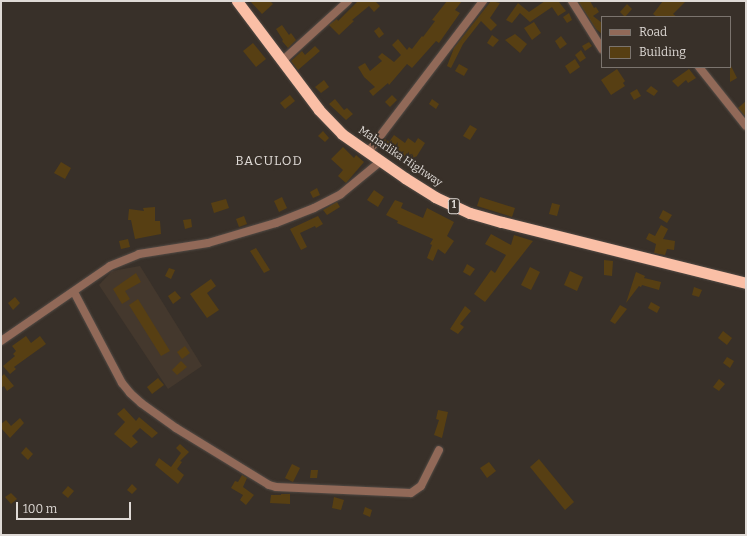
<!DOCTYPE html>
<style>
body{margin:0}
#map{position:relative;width:747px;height:536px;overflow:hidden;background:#383029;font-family:Bitter,serif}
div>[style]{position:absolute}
.built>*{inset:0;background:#44382d}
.building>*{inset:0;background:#573f13}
.roads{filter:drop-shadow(0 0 1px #534b45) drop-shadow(0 0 1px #534b45)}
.minor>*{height:8px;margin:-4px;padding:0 4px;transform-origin:4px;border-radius:4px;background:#916958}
.highway>*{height:11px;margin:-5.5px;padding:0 5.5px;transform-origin:5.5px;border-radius:5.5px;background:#fabfa6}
span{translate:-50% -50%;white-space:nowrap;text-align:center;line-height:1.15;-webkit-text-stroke:3.5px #383029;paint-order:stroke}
.shield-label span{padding:1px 3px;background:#383029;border:1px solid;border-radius:3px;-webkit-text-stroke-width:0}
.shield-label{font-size:10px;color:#dfdad6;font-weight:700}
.street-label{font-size:11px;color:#dfdad6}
.quarter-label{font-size:13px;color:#dfdad6;letter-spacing:1px}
.frame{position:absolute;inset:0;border:2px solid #dfdad6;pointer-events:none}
.legend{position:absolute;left:601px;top:16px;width:130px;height:52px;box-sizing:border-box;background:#383029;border:1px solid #7b746e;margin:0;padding:5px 7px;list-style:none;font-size:12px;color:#dfdad6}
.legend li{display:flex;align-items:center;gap:8px;height:20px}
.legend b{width:20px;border:1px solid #7b746e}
.scale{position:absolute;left:16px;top:502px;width:115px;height:18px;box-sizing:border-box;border:2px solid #dfdad6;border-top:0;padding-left:5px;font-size:12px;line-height:14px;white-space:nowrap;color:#dfdad6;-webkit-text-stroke:3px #383029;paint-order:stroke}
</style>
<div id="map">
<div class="built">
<i style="clip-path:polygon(140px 266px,202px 366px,168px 389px,99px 285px,112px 271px)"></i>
</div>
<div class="building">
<i style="clip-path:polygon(250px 1px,270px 1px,273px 4px,262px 14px)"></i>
<i style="clip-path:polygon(358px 1px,375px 1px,380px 6px,374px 12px,369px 6px,352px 20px,354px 21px,339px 35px,329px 25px,337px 19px,338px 21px)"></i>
<i style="clip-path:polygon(447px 1px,462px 1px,455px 10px,460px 13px,439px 43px,436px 41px,412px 68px,407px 64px,389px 85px,388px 83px,373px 96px,369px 91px,375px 87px,364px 77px,358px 67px,365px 63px,370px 71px,382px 61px,378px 57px,382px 53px,394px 62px,401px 55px,392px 45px,398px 39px,407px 50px,409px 47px,412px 49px,422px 36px,423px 37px,435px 21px,432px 20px)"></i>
<i style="clip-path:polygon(491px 1px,500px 3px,490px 18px,497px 25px,491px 31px,481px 21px,463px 44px,451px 68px,447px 66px,454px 48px)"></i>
<i style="clip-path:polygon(545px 1px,561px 1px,559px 2px,566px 11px,558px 16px,552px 7px,530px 22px,520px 13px,512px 23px,506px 20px,518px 3px,529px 12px)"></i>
<i style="clip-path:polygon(578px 1px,590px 1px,594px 8px,596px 7px,599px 12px,593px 16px,602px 23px,602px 34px,596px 29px)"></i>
<i style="clip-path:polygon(663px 1px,686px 1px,673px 14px,677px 17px,657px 17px,653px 14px)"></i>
<i style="clip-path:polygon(627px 4px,632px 9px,625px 17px,620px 12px)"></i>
<i style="clip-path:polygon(569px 13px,572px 20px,567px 23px,563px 17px)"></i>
<i style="clip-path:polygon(534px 22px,541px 33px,532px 40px,524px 28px)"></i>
<i style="clip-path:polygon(282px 25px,289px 35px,291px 33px,296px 40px,288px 48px,282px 41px,283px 40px,276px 29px)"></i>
<i style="clip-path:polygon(379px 27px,384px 34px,379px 38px,374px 31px)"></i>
<i style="clip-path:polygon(515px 34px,527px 44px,520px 53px,505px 40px)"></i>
<i style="clip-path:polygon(492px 35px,499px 40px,493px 47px,487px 43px)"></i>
<i style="clip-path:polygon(561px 36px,567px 44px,560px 49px,555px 41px)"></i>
<i style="clip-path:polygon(589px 42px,592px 46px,585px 51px,582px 46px)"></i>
<i style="clip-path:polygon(253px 43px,266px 59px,256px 67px,243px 51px)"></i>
<i style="clip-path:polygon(315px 46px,320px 51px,298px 70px,291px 61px,302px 51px,305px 55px)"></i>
<i style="clip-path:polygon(581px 50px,586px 58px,580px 62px,575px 55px)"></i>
<i style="clip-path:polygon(575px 59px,580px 67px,570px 74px,565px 66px)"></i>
<i style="clip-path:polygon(459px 64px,468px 69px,464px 76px,455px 71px)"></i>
<i style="clip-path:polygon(730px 64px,737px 78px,730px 82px)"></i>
<i style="clip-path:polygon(617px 69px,625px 81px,623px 83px,625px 86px,611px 95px,601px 80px)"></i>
<i style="clip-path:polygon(689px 69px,696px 78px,688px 83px,686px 80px,678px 87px,672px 81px)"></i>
<i style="clip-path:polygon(324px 80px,329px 87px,321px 93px,315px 87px)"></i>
<i style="clip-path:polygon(651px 86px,658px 91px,654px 96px,646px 91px)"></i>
<i style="clip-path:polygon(637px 89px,641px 96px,634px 100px,630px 93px)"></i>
<i style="clip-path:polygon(290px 95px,295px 101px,285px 109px,280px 103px)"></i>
<i style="clip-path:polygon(392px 95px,397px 100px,390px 107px,385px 102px)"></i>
<i style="clip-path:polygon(335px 99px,344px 110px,347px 108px,353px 114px,346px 120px,329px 104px)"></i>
<i style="clip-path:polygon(432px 99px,439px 104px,436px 109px,429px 104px)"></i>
<i style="clip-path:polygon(746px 101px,746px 117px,738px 108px)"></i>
<i style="clip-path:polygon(470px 125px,477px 129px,470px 140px,463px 136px)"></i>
<i style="clip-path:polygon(323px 131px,329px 138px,325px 142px,318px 136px)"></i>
<i style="clip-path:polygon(394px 135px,405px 143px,408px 138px,415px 143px,418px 138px,425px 143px,415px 159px,408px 154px,405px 158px,401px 156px,398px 161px,379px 147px,385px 139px,389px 142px)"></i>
<i style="clip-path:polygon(343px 147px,354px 158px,356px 155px,364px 162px,346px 183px,338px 176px,343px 170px,331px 159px)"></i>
<i style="clip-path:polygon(61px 162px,71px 168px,65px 179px,54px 173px)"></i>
<i style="clip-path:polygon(421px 166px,431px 172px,426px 179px,417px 173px)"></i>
<i style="clip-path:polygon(317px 188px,320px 195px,313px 198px,310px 192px)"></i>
<i style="clip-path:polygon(374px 190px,384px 197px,378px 207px,367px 200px)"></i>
<i style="clip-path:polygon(282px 197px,287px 208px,279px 212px,274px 201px)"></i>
<i style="clip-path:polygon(480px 197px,515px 208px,512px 217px,477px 206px)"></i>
<i style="clip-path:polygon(226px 199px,229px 208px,214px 213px,211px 203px)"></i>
<i style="clip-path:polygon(395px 200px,403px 203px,401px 208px,423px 218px,427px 208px,454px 222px,447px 236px,454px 241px,445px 254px,438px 249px,433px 261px,427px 258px,432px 245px,430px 244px,433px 239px,397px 223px,398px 221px,386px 215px)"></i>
<i style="clip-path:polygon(337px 202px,340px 207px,327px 215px,323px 210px)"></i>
<i style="clip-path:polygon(552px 203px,560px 205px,557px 216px,549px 214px)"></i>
<i style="clip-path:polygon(155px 207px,155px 221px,160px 221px,161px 234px,135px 239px,131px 220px,128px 220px,129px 209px,144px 211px,143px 208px)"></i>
<i style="clip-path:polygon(663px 210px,672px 215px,667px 223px,659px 218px)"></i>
<i style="clip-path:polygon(244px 216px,247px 224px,239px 227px,236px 219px)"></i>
<i style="clip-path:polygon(318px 216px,323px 224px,316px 228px,315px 226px,300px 233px,307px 247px,301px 250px,290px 229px)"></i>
<i style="clip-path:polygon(191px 219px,192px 227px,185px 229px,183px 220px)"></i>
<i style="clip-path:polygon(661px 225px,668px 229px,663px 239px,675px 241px,674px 250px,667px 249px,665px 255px,654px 253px,656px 244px,646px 239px,649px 233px,655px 236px)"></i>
<i style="clip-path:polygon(491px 234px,511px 245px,514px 235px,533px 241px,485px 302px,474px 294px,491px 270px,495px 273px,506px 255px,485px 244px)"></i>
<i style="clip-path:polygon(128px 239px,130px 247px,121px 249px,119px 241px)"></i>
<i style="clip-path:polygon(256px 248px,270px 270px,264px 273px,250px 251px)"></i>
<i style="clip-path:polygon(604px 260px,613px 261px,612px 276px,604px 275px)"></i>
<i style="clip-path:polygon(467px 264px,475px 269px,470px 276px,463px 272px)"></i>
<i style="clip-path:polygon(530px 267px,540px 272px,531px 290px,521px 285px)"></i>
<i style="clip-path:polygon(169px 268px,175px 270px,171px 279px,165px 276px)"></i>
<i style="clip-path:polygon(570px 271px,583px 277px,577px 291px,564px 285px)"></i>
<i style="clip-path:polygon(636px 272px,645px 276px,644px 278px,661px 282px,659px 290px,642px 285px,641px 287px,639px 286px,626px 303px)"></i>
<i style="clip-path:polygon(136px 273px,141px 282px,125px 291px,130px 299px,122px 304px,113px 289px)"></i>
<i style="clip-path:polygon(211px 279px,216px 286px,207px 293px,219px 310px,207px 318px,190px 294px)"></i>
<i style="clip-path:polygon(694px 287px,702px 290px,699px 297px,692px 295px)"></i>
<i style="clip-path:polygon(175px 291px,181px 298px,173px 304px,168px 296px)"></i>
<i style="clip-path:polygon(15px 297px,20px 303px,13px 310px,8px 303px)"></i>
<i style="clip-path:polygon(138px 299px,170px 351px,161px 356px,129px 305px)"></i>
<i style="clip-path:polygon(651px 302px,660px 307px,657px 313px,648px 308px)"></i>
<i style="clip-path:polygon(620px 305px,627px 309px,615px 324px,610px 321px)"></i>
<i style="clip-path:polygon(465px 306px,471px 311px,460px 324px,464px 327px,458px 334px,450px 329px)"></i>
<i style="clip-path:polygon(723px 331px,732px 338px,727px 345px,718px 338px)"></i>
<i style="clip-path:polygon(26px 336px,31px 343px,40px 336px,46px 344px,14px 367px,16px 369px,10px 374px,3px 366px,15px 356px,13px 354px,16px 351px,12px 346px)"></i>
<i style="clip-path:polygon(185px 346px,190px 353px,182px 359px,177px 352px)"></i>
<i style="clip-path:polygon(727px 357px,734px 361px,730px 368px,723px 363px)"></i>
<i style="clip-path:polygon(181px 361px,187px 367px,177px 375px,172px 370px)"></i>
<i style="clip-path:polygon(4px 374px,14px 386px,7px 391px,4px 386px,1px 388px,1px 377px)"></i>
<i style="clip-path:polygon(158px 378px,164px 385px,152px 394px,147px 387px)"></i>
<i style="clip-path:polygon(719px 379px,725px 384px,719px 391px,713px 387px)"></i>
<i style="clip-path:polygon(124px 408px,136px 421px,139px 417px,158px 433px,152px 438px,140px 428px,132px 436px,138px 442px,131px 448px,114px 434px,125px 422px,117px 414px)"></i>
<i style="clip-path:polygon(438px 410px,448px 412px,442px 438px,434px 435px,439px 420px,436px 419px)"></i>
<i style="clip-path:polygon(20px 418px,24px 423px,10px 438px,1px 428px,1px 424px,6px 420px,11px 426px)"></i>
<i style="clip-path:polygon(180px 444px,189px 452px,180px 461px,182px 462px,177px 469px,184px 475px,178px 484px,155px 465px,159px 458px,171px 467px,181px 453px,176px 448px)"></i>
<i style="clip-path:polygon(26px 447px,33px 454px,28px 460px,21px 453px)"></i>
<i style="clip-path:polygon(539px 459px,574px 502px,565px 510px,530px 467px)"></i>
<i style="clip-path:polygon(489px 462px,496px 471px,487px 478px,480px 468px)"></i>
<i style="clip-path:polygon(292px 464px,300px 468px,293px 482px,285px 478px)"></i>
<i style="clip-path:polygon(311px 470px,318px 470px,317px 478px,310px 478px)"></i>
<i style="clip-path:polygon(242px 475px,247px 478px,243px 487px,254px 495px,246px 505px,240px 500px,243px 495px,231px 488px,235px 481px,238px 482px)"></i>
<i style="clip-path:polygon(132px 484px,137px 489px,132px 494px,127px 490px)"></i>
<i style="clip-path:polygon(68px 486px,74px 491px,68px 498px,62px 493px)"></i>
<i style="clip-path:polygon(11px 493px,17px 499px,11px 504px,5px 497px)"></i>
<i style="clip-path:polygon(281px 494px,290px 494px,290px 504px,270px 503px,271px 495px,281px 495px)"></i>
<i style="clip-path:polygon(334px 497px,344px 500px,341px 510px,332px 508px)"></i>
<i style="clip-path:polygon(365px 507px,372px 510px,370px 517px,363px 514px)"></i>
</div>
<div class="roads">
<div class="minor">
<i style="left:572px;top:1px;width:57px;rotate:58deg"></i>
<i style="left:282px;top:61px;width:89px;rotate:-42.3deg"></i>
<i style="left:699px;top:67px;width:75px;rotate:51.5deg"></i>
<i style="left:368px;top:152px;width:190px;rotate:-52.7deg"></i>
<i style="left:74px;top:292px;width:103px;rotate:62.2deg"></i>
<i style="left:122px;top:383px;width:13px;rotate:51deg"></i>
<i style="left:130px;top:393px;width:15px;rotate:42deg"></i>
<i style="left:141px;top:403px;width:43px;rotate:35.5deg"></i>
<i style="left:176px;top:428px;width:109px;rotate:31.5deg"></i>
<i style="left:269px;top:485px;width:7px;rotate:16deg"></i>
<i style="left:276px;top:487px;width:135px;rotate:2.5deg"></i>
<i style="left:411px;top:493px;width:12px;rotate:-35deg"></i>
<i style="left:421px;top:486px;width:40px;rotate:-63.4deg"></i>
<i style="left:1px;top:341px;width:132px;rotate:-34.5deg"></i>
<i style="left:110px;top:266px;width:31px;rotate:-22deg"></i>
<i style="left:139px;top:254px;width:70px;rotate:-9.1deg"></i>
<i style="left:208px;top:243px;width:71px;rotate:-16.4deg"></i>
<i style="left:276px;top:223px;width:41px;rotate:-21.5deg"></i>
<i style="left:314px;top:208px;width:30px;rotate:-27deg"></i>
<i style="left:341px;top:194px;width:52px;rotate:-39.5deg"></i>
</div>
<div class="highway">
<i style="left:237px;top:1px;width:136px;rotate:53deg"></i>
<i style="left:319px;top:110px;width:33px;rotate:46deg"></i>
<i style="left:342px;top:134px;width:77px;rotate:34.9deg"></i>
<i style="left:405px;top:178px;width:36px;rotate:32deg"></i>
<i style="left:435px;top:197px;width:38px;rotate:25deg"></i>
<i style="left:470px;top:213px;width:33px;rotate:16deg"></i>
<i style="left:502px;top:222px;width:252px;rotate:14deg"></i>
</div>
</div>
<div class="shield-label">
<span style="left:454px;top:206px">1</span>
</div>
<div class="street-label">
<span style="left:400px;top:157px;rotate:34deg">Maharlika Highway</span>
</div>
<div class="quarter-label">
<span style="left:269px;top:161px">BACULOD</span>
</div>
<div class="frame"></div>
<ul class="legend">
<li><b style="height:5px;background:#916958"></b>Road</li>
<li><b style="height:11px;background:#573f13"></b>Building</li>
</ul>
<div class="scale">100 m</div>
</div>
